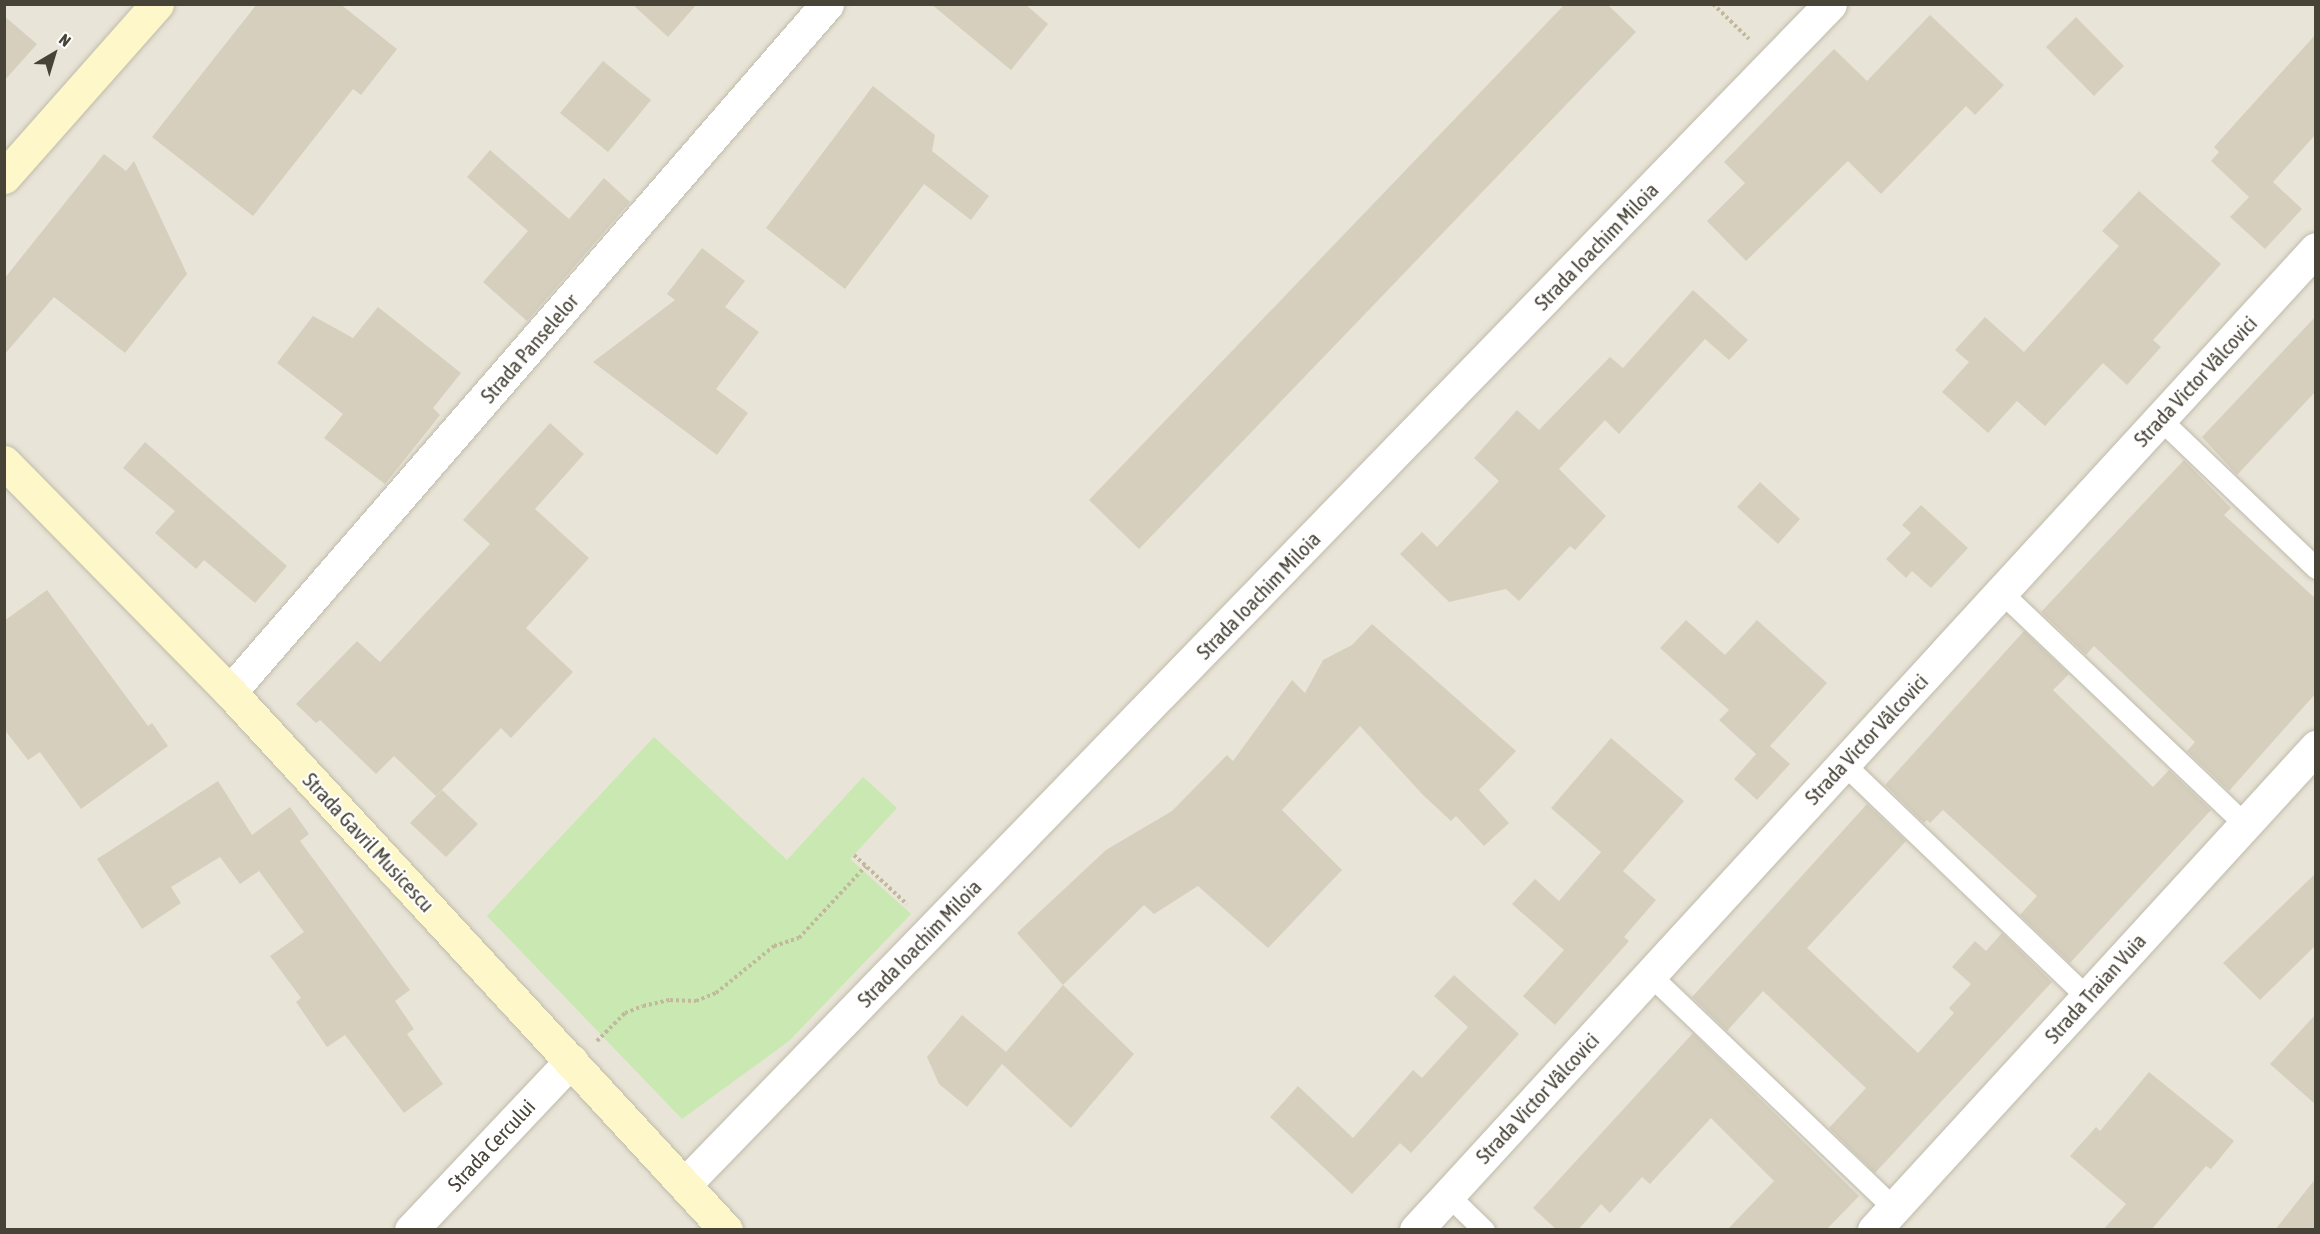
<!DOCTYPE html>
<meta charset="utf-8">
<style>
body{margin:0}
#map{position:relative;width:2320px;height:1234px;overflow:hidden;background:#f4f2e9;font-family:"Asap Condensed",sans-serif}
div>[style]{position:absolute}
.residential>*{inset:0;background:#e8e4d7}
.green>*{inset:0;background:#cae8b2}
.building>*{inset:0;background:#d6cfbe}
.path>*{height:4px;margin-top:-2px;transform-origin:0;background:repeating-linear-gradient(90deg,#c2b89c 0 3px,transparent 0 6px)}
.roads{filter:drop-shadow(0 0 2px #c0bbab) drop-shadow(0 0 2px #c0bbab)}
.lane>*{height:21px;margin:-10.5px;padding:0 10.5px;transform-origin:10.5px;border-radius:10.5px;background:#fff}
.street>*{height:33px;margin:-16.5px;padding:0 16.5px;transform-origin:16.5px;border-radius:16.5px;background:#fff}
.secondary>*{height:33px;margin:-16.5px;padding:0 16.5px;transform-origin:16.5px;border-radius:16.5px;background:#fef7c9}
span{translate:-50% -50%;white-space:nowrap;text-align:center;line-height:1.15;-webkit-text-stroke:4.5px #fff;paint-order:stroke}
.street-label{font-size:21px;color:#484337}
.frame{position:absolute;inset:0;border:6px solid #484337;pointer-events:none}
.north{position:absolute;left:24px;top:24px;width:60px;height:60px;-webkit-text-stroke:4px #fff;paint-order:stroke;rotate:38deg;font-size:16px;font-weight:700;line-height:24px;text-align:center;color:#484337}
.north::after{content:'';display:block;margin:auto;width:21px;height:27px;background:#484337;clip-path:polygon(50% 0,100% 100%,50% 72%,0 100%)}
</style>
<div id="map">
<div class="residential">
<i style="clip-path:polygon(5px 5px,2315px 5px,2315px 1229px,5px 1229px)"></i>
</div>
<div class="green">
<i style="clip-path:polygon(654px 737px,787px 860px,863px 777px,897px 808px,850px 859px,911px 914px,789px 1041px,682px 1119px,487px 916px)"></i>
</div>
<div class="building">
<i style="clip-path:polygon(257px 4px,340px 4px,397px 49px,361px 95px,353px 89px,253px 216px,152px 137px)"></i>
<i style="clip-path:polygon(632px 4px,697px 4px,668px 37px)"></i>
<i style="clip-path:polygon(931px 4px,1025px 4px,1048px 24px,1011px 70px)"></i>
<i style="clip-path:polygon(1565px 4px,1607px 4px,1636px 32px,1139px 549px,1089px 500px)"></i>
<i style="clip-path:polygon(1930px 15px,2004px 85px,1975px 115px,1966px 106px,1881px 194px,1848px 161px,1746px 261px,1707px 221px,1745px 183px,1724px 162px,1834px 49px,1867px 81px)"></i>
<i style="clip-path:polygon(4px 16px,37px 44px,4px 81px)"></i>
<i style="clip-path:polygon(2076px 17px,2124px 66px,2094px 96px,2046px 47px)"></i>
<i style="clip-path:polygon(2316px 34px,2316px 134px,2273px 182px,2302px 209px,2265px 249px,2230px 217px,2249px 197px,2211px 161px,2219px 152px,2214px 147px)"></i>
<i style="clip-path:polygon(603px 61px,651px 100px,608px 152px,560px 113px)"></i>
<i style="clip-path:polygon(873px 86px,935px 135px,932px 151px,989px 196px,971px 220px,924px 184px,845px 289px,766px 228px)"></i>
<i style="clip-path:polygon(490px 150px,569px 219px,604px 178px,630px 202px,527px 321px,483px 282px,528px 231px,467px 177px)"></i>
<i style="clip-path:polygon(104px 154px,126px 171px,134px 161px,187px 274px,125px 353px,54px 297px,4px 355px,4px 279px)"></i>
<i style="clip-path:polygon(2139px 191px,2221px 264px,2153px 340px,2161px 347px,2127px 385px,2103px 363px,2045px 426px,2017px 401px,1988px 433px,1942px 392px,1969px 362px,1955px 350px,1985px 317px,2024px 352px,2119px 246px,2102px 231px)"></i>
<i style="clip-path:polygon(702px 248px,745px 281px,725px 307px,759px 332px,716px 389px,748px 413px,717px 455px,593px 362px,675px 300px,667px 294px)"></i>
<i style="clip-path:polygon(1693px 290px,1748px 340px,1729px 360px,1705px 339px,1619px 434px,1605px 420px,1559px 469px,1606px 516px,1575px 550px,1570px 546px,1519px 601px,1506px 589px,1449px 602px,1400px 554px,1422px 532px,1437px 547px,1499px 481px,1474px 458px,1517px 410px,1539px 430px,1610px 357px,1623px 368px)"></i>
<i style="clip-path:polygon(378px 307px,461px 373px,433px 408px,440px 415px,385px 484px,324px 438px,343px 414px,277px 363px,313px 316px,353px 338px)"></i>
<i style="clip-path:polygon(2316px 316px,2316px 391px,2237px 475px,2202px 437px)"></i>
<i style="clip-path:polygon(550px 423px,584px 454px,535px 509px,589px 558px,526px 628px,573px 672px,511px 738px,501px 728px,436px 796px,394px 756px,376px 774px,320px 720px,316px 723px,296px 704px,357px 641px,380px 662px,490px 544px,463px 520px)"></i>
<i style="clip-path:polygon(145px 442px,287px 566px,255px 603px,204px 560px,196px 569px,155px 533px,175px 511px,123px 468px)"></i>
<i style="clip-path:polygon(2184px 460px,2231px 508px,2224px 515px,2316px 599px,2316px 693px,2229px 791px,2187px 751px,2195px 742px,2094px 646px,2086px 655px,2041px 612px)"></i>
<i style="clip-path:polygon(1760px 482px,1800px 519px,1778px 544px,1737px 507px)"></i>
<i style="clip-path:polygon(1921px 505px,1968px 548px,1931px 588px,1912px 571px,1906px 578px,1886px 559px,1911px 533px,1902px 525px)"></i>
<i style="clip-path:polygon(47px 590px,148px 726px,152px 723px,168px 746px,81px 809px,40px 752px,28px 760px,4px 729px,4px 621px)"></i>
<i style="clip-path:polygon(1686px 620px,1725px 655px,1757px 620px,1827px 683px,1770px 746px,1790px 764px,1757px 800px,1734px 779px,1756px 754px,1719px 720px,1729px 710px,1660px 648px)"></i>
<i style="clip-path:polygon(1372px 624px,1516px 751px,1479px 790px,1509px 823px,1484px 846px,1456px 816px,1451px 821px,1423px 795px,1360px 726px,1282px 810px,1342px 870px,1268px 948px,1198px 886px,1154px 914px,1144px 905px,1063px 985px,1017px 933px,1106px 850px,1172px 811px,1227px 755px,1233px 761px,1292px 680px,1305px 693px,1323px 660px,1352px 645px)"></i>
<i style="clip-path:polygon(2024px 631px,2069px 674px,2053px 690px,2153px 787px,2169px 770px,2211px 810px,2070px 963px,2020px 915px,2037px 896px,1943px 810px,1930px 823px,1927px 820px,1924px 823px,1885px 785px)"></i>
<i style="clip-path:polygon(1611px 738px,1684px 801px,1623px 871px,1656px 900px,1624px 937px,1629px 941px,1555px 1025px,1523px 996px,1564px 950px,1512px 904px,1535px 879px,1559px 901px,1601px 852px,1551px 808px)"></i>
<i style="clip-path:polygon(218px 781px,252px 835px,290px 807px,309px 834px,300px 841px,410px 990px,395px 1001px,414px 1029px,407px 1034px,443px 1084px,404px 1113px,345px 1035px,327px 1047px,296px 1002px,301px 998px,270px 956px,304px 932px,259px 871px,240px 884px,220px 857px,171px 887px,181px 903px,142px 929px,97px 859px)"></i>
<i style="clip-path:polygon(442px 790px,478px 824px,446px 857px,410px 823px)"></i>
<i style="clip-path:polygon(1867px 804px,1906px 841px,1807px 948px,1918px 1053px,1954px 1013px,1949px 1008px,1971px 984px,1952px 967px,1975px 941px,1986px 951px,2002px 933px,2052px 982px,1875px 1173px,1829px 1128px,1866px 1088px,1763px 991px,1727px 1031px,1692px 997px)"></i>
<i style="clip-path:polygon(2316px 873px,2316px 945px,2260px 1000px,2223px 963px)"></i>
<i style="clip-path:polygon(1454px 975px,1519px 1034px,1411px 1153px,1400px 1143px,1352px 1194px,1270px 1117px,1298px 1086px,1353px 1138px,1413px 1070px,1422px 1078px,1468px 1027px,1434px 996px)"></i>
<i style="clip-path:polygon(1063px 985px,1134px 1054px,1071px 1128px,1002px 1064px,967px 1107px,939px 1084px,927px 1057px,962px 1015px,1006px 1052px)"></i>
<i style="clip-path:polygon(2316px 1014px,2316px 1105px,2270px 1064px)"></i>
<i style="clip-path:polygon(1693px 1033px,1859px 1196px,1826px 1230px,1727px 1230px,1774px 1181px,1711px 1118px,1650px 1184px,1642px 1177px,1610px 1213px,1601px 1204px,1578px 1230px,1557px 1230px,1533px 1208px)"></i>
<i style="clip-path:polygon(2149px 1072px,2234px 1141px,2211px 1169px,2206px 1166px,2151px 1230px,2103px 1230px,2126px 1204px,2070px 1156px,2096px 1127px,2100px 1131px)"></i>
<i style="clip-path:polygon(2316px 1178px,2316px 1230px,2275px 1230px)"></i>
</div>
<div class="path">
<i style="left:1713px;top:4px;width:50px;rotate:44.2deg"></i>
<i style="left:854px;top:855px;width:72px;rotate:42.8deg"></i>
<i style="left:597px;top:1041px;width:40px;rotate:-45deg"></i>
<i style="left:625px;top:1013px;width:19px;rotate:-21deg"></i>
<i style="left:643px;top:1006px;width:28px;rotate:-13deg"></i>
<i style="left:670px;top:1000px;width:26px;rotate:2deg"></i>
<i style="left:696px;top:1001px;width:22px;rotate:-22deg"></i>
<i style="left:716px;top:993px;width:75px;rotate:-39deg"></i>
<i style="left:774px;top:946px;width:26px;rotate:-18deg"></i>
<i style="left:799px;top:938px;width:98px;rotate:-47.1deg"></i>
</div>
<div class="roads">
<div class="lane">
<i style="left:2160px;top:419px;width:216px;rotate:43.7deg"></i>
<i style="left:2001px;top:592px;width:337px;rotate:43.6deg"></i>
<i style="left:1844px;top:764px;width:337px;rotate:43.8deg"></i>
<i style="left:1650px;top:975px;width:337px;rotate:43.7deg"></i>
<i style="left:1448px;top:1195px;width:50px;rotate:44.2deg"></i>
</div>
<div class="street">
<i style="left:230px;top:692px;width:911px;rotate:-49.05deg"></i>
<i style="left:685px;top:1184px;width:1644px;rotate:-45.86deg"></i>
<i style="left:411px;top:1230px;width:233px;rotate:-46.6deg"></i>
<i style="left:1416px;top:1230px;width:1331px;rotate:-47.47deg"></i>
<i style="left:1874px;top:1230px;width:655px;rotate:-47.54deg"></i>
</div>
<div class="secondary">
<i style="left:4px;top:177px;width:231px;rotate:-48.5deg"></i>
<i style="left:4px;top:462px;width:322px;rotate:45.5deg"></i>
<i style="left:230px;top:692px;width:732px;rotate:47.33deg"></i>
</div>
</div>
<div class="street-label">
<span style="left:1596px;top:246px;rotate:-46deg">Strada Ioachim Miloia</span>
<span style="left:529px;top:348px;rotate:-49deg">Strada Panselelor</span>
<span style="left:2195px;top:381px;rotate:-47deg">Strada Victor Vâlcovici</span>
<span style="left:1258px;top:595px;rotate:-46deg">Strada Ioachim Miloia</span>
<span style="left:1866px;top:739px;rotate:-47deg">Strada Victor Vâlcovici</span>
<span style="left:369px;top:842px;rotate:47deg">Strada Gavril Musicescu</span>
<span style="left:919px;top:943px;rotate:-46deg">Strada Ioachim Miloia</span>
<span style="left:2095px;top:988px;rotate:-48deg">Strada Traian Vuia</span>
<span style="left:1537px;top:1098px;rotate:-47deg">Strada Victor Vâlcovici</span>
<span style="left:491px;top:1145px;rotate:-47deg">Strada Cercului</span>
</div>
<div class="frame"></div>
<div class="north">N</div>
</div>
